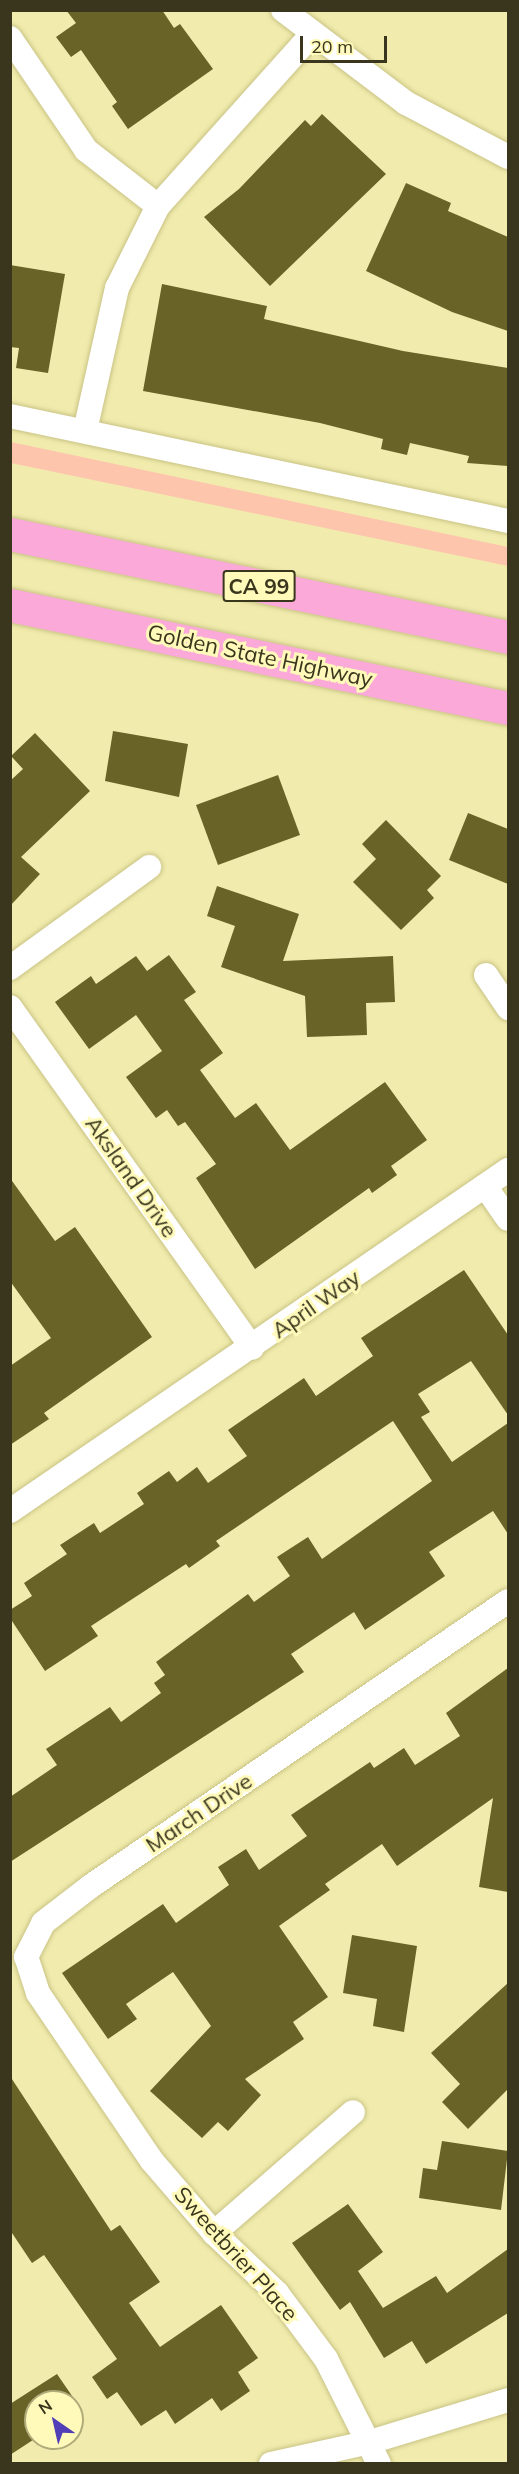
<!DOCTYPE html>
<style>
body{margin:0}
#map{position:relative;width:519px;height:2474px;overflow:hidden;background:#f1ecad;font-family:Mulish,sans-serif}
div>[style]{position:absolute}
.green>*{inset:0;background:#fec5ad}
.building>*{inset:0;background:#696328}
.roads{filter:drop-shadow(0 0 2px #c9c386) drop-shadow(0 0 2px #c9c386)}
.minor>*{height:24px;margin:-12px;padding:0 12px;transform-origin:12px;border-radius:12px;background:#fff}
.motorway>*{height:33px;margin:-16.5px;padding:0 16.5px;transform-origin:16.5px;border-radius:16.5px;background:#fba9d9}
span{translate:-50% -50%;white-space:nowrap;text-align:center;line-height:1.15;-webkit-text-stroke:6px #fff9ba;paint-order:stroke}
.shield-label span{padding:2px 4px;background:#fff9ba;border:2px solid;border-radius:4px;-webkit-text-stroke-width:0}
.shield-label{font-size:21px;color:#39361d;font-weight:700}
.street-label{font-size:22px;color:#39361d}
.frame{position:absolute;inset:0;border:12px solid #39361d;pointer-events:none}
.north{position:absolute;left:24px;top:2390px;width:60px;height:60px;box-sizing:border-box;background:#fff9ba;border:2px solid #b0ab7b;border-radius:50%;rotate:326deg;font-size:16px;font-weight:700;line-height:24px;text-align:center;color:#39361d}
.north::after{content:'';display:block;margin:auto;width:21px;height:27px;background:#513fb7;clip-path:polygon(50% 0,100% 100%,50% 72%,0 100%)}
.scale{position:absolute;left:300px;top:36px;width:87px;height:27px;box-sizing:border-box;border:3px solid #39361d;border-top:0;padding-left:8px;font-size:18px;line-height:21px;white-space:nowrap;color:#39361d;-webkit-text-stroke:4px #fff9ba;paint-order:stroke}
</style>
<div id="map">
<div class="green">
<i style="clip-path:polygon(11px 442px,508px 547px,508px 566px,11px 463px)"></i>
</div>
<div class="building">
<i style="clip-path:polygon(66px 10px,162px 10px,174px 28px,180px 24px,213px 69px,128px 129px,112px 106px,117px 102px,81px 50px,71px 57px,56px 37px,76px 23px)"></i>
<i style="clip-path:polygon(322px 114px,386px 174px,270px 286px,204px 217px,239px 189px,305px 120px,311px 126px)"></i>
<i style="clip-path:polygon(406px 183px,451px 203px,448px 211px,508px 237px,508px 331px,452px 312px,366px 271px)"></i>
<i style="clip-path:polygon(10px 265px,65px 274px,48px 373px,16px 368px,19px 348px,10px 347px)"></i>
<i style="clip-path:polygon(162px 284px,267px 306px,264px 319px,403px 351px,508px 368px,508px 466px,467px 463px,469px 456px,410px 443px,407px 455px,381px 449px,383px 439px,320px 423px,143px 391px)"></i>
<i style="clip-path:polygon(113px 731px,188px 744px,179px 797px,105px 781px)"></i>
<i style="clip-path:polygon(35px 733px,90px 791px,21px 857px,40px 874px,10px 906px,10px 781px,23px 769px,11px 756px)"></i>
<i style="clip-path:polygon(278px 775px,300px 835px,218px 865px,196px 805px)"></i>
<i style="clip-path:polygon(468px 813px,508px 829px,508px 884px,449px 860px)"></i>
<i style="clip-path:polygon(386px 820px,441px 876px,427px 890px,434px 898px,401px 930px,353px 882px,376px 859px,362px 844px)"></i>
<i style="clip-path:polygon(217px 886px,299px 914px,283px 961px,393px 956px,395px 1002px,366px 1003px,367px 1035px,307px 1037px,305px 996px,221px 967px,235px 926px,207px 916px)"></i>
<i style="clip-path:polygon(169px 955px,196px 992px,184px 1000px,223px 1053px,200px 1070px,235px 1118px,256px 1103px,290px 1150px,385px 1082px,427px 1140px,391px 1166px,397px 1175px,372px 1193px,369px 1188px,255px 1269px,196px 1178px,216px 1164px,185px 1122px,178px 1126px,167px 1110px,156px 1118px,126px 1077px,162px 1051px,136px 1015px,89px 1049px,55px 1002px,91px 976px,96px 984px,136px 956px,147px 971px)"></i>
<i style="clip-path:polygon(10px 1178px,55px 1241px,75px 1227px,152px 1337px,44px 1413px,49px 1419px,10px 1445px,10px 1366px,51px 1338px,10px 1281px)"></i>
<i style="clip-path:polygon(464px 1270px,508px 1335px,508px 1415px,471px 1361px,418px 1394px,430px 1412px,421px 1417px,452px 1462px,508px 1423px,508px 1534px,493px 1511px,429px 1552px,445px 1576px,365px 1630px,354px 1612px,291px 1654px,304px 1672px,10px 1862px,10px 1797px,57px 1765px,46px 1749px,110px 1707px,121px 1722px,161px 1693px,154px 1683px,165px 1675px,156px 1662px,248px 1594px,254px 1602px,290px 1576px,277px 1557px,308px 1537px,322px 1559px,432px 1481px,393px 1421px,216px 1541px,220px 1546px,189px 1568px,186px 1564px,91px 1626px,98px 1636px,45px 1671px,10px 1618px,10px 1610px,32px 1596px,24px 1583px,67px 1554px,60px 1545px,94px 1523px,100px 1533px,144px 1504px,137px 1493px,169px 1471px,177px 1482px,197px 1467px,208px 1483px,247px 1456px,228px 1430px,304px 1378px,316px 1396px,373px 1356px,361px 1338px)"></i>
<i style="clip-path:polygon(508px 1668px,508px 1892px,479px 1887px,493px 1798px,397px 1866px,382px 1844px,325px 1884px,330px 1890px,279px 1926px,328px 1997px,293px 2022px,304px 2039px,245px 2079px,261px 2095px,228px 2131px,218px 2122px,202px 2138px,150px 2091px,211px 2026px,173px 1972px,126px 2004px,137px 2019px,108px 2039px,62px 1973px,163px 1904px,176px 1923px,229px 1885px,218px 1867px,246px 1849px,259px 1870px,307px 1836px,291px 1815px,370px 1762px,374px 1768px,404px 1748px,415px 1765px,460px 1736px,446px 1713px)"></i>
<i style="clip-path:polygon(352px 1935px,417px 1946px,404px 2032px,373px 2026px,377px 1999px,343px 1993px)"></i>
<i style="clip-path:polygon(508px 1983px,508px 2089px,468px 2129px,442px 2102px,460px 2084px,431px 2053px)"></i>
<i style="clip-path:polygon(10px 2076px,111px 2231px,120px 2225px,160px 2282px,129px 2303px,160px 2347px,221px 2305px,258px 2358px,238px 2372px,250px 2391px,221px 2411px,212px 2398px,175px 2424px,166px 2410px,141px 2426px,117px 2392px,107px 2399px,92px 2377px,117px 2359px,44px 2255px,32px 2263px,10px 2230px)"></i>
<i style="clip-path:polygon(442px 2141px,508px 2151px,501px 2210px,419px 2198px,423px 2168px,437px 2170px)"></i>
<i style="clip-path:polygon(348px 2204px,383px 2252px,358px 2271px,383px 2308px,436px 2276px,447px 2293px,508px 2249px,508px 2313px,426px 2364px,412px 2341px,384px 2358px,350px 2302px,340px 2310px,292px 2243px)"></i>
<i style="clip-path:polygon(57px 2374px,81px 2409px,72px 2414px,72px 2402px,36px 2402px,36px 2438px,10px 2455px,10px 2404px)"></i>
</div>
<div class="roads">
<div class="minor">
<i style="left:283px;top:10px;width:154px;rotate:37.1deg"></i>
<i style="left:406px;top:103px;width:115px;rotate:27.9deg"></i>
<i style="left:10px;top:38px;width:135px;rotate:55.8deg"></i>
<i style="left:86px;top:150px;width:91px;rotate:37.9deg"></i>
<i style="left:10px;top:416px;width:509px;rotate:11.91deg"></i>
<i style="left:85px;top:431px;width:147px;rotate:-77.4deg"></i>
<i style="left:117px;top:288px;width:92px;rotate:-63.4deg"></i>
<i style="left:158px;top:206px;width:232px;rotate:-48.1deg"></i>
<i style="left:10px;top:968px;width:172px;rotate:-36deg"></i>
<i style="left:486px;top:975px;width:40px;rotate:56deg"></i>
<i style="left:10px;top:1007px;width:418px;rotate:54.6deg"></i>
<i style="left:485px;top:1186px;width:40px;rotate:55.1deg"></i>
<i style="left:10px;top:1511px;width:604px;rotate:-34.4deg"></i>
<i style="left:214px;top:2233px;width:184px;rotate:-41deg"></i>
<i style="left:271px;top:2464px;width:101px;rotate:-12.5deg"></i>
<i style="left:370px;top:2442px;width:144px;rotate:-16.9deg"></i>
<i style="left:379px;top:2464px;width:118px;rotate:-116.8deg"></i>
<i style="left:326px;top:2359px;width:82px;rotate:-126.6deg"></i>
<i style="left:277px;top:2293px;width:87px;rotate:-136.4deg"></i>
<i style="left:214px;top:2233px;width:95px;rotate:-130.7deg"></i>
<i style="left:152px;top:2161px;width:203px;rotate:-124.2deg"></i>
<i style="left:38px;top:1993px;width:38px;rotate:-108deg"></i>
<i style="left:26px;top:1957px;width:38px;rotate:-63deg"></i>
<i style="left:43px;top:1923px;width:61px;rotate:-37.6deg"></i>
<i style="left:91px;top:1886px;width:505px;rotate:-34.35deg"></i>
</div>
<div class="motorway">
<i style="left:10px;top:534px;width:509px;rotate:11.69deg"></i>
<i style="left:10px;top:605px;width:509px;rotate:11.69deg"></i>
</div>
</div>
<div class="shield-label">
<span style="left:259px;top:586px">CA 99</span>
</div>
<div class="street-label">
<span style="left:260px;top:656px;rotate:12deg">Golden State Highway</span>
<span style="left:131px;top:1177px;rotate:55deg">Aksland Drive</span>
<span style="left:316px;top:1304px;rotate:-35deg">April Way</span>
<span style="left:199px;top:1813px;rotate:-34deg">March Drive</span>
<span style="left:236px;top:2254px;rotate:48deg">Sweetbrier Place</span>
</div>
<div class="frame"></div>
<div class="north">N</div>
<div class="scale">20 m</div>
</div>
